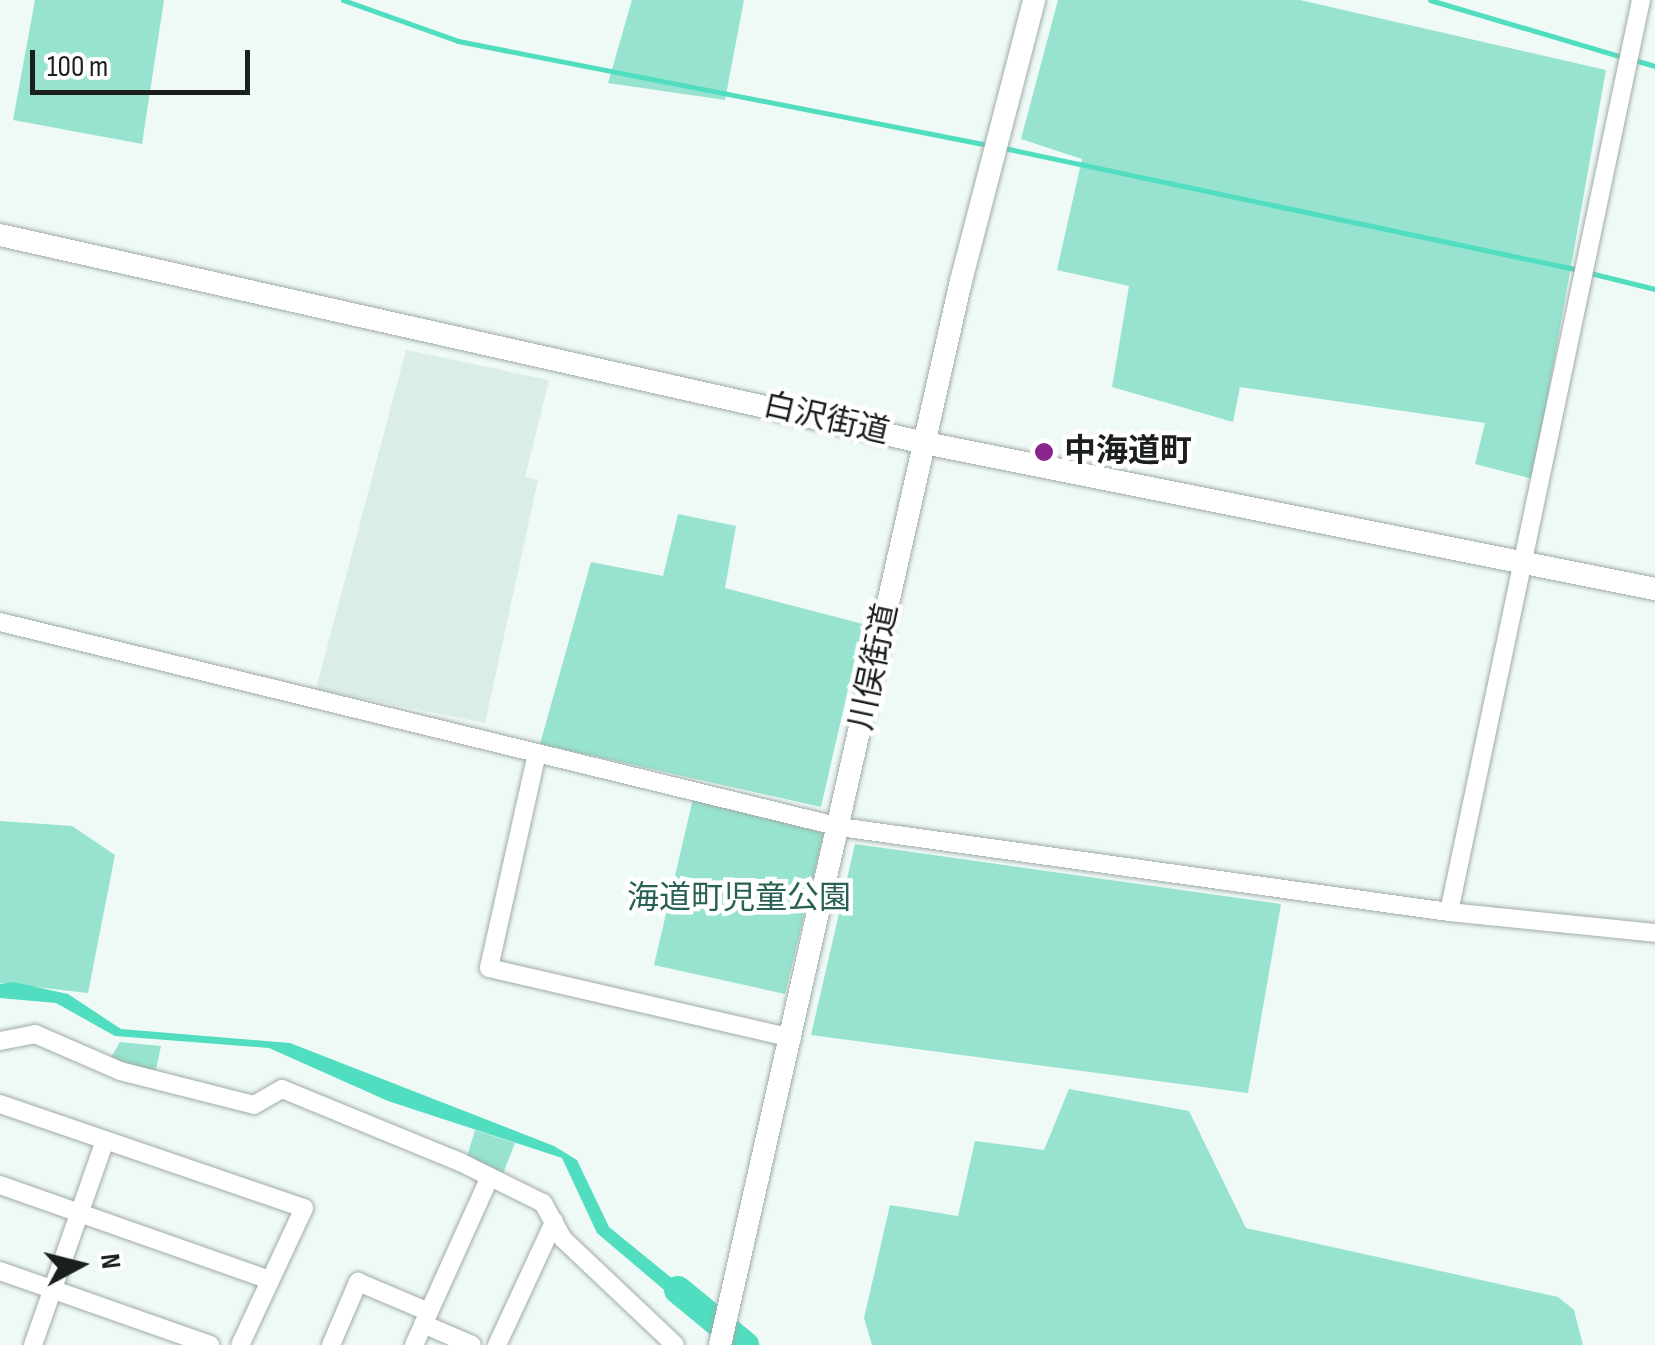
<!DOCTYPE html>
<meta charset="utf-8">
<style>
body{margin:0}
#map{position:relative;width:1655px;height:1345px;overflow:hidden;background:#effaf7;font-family:"Sofia Sans Condensed","Noto Sans JP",sans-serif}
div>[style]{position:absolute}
.built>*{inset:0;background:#daede8}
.green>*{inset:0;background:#97e3cf}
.water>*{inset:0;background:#51ddbf}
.stream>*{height:5px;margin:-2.5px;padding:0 2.5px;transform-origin:2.5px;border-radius:2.5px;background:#51ddbf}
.river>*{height:28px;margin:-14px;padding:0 14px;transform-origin:14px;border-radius:14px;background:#51ddbf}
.roads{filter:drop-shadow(0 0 2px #a0aaa7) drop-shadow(0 0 2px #a0aaa7)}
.street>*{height:18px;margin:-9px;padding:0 9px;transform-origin:9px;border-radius:9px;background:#fff}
.secondary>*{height:22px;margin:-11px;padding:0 11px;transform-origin:11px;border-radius:11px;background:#fff}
.dots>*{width:28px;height:28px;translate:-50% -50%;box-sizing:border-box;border:5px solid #fff;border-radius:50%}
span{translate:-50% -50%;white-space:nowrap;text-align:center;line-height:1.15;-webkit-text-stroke:9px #fff;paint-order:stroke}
.street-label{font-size:32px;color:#1b1f1e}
.poi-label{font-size:32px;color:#1b1f1e;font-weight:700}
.left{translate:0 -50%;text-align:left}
.park-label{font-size:32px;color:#286053}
.north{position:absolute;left:30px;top:1215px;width:100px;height:100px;-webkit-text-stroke:8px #fff;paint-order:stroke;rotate:83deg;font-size:28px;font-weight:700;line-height:40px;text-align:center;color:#1b1f1e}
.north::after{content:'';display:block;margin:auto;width:35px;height:45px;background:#1b1f1e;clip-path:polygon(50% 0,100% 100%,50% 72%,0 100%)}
.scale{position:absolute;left:30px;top:50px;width:220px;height:45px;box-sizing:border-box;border:5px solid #1b1f1e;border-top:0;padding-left:12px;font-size:30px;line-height:35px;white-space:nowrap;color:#1b1f1e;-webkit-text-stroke:8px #fff;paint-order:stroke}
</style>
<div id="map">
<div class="built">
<i style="clip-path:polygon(406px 350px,549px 380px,525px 477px,538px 480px,485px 723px,316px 689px)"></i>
</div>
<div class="green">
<i style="clip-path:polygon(35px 0,164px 0,142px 144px,13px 120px)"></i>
<i style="clip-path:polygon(632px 0,744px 0,725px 100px,608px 83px)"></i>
<i style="clip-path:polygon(1058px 0,1300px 0,1606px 70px,1533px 479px,1475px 464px,1485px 423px,1240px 387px,1233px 422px,1112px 387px,1129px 286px,1057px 270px,1082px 159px,1021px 139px)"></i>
<i style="clip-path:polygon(678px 514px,736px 526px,725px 588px,863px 624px,821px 807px,540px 744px,591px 562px,663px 576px)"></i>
<i style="clip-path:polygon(693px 799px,824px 833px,785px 994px,654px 965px)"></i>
<i style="clip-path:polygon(0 821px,72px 826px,115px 855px,88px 993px,0 983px)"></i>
<i style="clip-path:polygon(855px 844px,1281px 904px,1248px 1093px,811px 1035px)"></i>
<i style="clip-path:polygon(120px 1042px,161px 1046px,155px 1074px,109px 1061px)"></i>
<i style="clip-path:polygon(1069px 1089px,1189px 1111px,1246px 1228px,1558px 1297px,1574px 1310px,1583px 1345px,872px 1345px,864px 1318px,890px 1205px,958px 1216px,975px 1141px,1044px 1150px)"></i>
<i style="clip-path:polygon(475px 1130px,515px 1143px,502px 1176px,466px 1160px)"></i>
</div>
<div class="water">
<i style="clip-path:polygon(13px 982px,68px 994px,121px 1029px,290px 1043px,554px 1146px,577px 1160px,609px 1227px,706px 1306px,702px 1322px,597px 1233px,562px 1158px,388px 1101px,269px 1048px,115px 1036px,56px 1003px,0 998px,0 984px)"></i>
</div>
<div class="stream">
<i style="left:343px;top:0;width:122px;rotate:19.6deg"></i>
<i style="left:458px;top:41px;width:540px;rotate:11.1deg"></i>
<i style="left:1430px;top:0;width:201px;rotate:16.5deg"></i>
<i style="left:1634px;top:60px;width:22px;rotate:16deg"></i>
<i style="left:1004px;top:148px;width:588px;rotate:11.98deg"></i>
<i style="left:1590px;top:273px;width:67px;rotate:13.8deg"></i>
</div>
<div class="river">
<i style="left:678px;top:1290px;width:87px;rotate:39.4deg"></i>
</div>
<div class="roads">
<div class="street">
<i style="left:0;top:622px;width:865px;rotate:13.71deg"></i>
<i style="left:840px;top:827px;width:615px;rotate:7.95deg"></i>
<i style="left:1449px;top:912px;width:932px;rotate:-78.11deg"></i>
<i style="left:537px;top:753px;width:220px;rotate:102.6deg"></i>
<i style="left:489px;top:968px;width:311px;rotate:13deg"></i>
<i style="left:1449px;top:912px;width:207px;rotate:5.8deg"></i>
<i style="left:0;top:1041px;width:36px;rotate:-11deg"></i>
<i style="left:35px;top:1034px;width:93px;rotate:23.5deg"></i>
<i style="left:120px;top:1071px;width:138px;rotate:14.2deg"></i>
<i style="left:254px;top:1105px;width:32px;rotate:-30deg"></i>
<i style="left:282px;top:1089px;width:192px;rotate:22.3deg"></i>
<i style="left:460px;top:1162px;width:93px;rotate:26.3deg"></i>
<i style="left:543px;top:1203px;width:41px;rotate:60.9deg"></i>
<i style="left:563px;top:1239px;width:154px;rotate:43.4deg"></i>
<i style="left:0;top:1104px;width:321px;rotate:18.9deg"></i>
<i style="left:304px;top:1208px;width:151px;rotate:115deg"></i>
<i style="left:0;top:1185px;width:286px;rotate:19.4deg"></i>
<i style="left:0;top:1271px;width:223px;rotate:19.4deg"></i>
<i style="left:423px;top:1324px;width:53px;rotate:23.2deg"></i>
<i style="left:33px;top:1345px;width:217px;rotate:-70.6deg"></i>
<i style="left:331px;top:1345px;width:69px;rotate:-66.8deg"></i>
<i style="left:358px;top:1282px;width:77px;rotate:22.9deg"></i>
<i style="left:414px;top:1345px;width:184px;rotate:-65.7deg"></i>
<i style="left:497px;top:1345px;width:136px;rotate:-65.1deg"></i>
</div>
<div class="secondary">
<i style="left:0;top:235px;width:948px;rotate:12.67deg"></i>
<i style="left:925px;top:443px;width:744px;rotate:11.31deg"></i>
<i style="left:720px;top:1345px;width:1091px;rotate:-77.24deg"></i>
<i style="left:961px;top:281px;width:290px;rotate:-75.4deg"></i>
</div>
</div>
<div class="dots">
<i style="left:1044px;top:452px;background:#88258d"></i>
</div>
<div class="street-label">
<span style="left:826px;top:420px;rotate:13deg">白沢街道</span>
<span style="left:875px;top:667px;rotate:-78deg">川俣街道</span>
</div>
<div class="poi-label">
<span class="left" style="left:1064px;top:452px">中海道町</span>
</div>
<div class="park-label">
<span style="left:739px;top:899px">海道町児童公園</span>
</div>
<div class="north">N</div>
<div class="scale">100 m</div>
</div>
